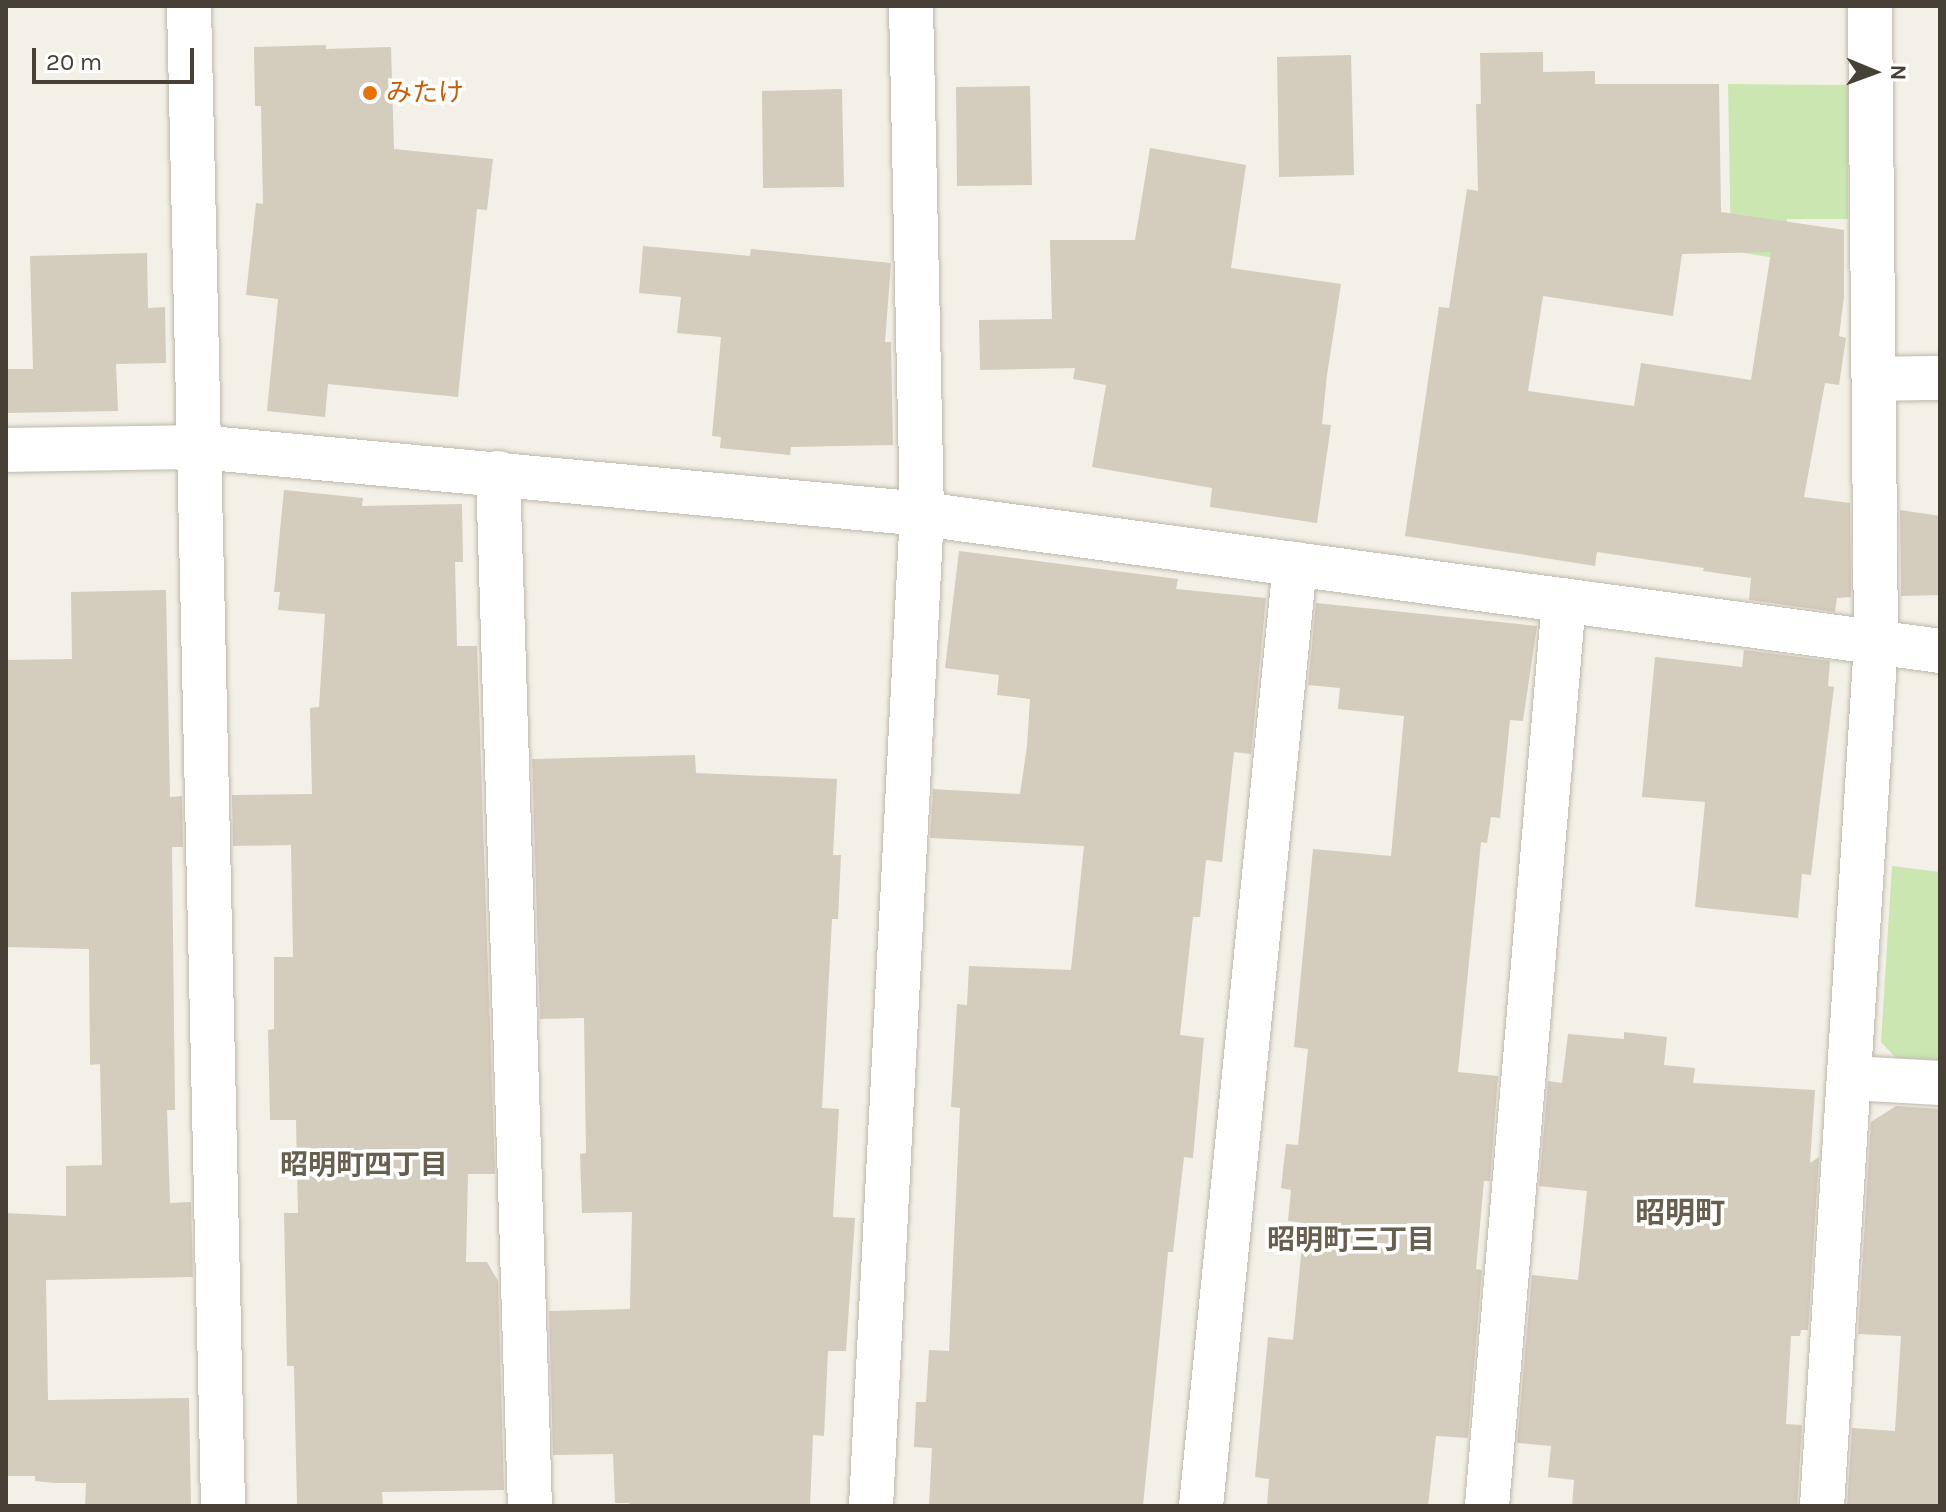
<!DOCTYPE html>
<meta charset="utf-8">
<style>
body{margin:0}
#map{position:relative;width:1946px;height:1512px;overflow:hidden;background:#f3f0e7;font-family:Karla,"Noto Sans JP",sans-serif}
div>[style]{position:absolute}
.green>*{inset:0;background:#cbe6b1}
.building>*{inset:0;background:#d4ccbd}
.roads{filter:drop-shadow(0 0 2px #beb8aa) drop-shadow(0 0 2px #beb8aa)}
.minor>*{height:44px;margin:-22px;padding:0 22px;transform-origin:22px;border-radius:22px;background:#fff}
.dots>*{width:22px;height:22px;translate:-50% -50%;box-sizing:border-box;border:4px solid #fff;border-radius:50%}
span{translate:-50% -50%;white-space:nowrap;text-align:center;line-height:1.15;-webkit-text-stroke:7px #fff;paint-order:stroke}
.food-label{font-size:26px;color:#c56008}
.left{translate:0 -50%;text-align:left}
.neighbourhood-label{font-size:28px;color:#685f4e;font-weight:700}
.quarter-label{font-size:30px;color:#685f4e;font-weight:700}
.frame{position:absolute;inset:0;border:8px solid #464036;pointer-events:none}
.north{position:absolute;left:1834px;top:32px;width:80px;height:80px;-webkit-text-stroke:6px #fff;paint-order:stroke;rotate:91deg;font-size:22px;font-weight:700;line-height:32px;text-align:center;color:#464036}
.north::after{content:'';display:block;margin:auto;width:28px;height:36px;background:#464036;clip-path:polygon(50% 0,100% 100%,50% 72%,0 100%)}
.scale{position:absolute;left:32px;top:48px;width:162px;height:36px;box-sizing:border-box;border:4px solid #464036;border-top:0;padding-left:10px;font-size:24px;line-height:28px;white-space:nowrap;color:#464036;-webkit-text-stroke:6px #fff;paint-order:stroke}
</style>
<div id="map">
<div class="green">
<i style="clip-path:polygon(1728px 84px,1848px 85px,1848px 219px,1787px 219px,1782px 259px,1731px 251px)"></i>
<i style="clip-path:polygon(1892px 866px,1940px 872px,1940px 1060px,1896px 1058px,1881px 1042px)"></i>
</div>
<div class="building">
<i style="clip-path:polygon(326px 45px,326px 49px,391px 47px,394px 149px,493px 159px,487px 210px,477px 209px,458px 397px,328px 384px,325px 417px,267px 411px,278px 299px,246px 295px,256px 203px,263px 204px,261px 106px,255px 106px,254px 47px)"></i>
<i style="clip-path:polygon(evenodd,1543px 52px,1543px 72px,1595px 71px,1595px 84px,1719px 84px,1721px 212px,1844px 230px,1844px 297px,1839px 336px,1846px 338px,1839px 385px,1825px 383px,1804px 497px,1850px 503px,1851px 597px,1837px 598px,1835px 612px,1749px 600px,1751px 578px,1703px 571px,1704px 568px,1597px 552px,1595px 566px,1405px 536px,1439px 307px,1449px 308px,1467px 189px,1478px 191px,1476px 104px,1481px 104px,1480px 53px,1543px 52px,1771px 252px,1751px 380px,1641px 363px,1634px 406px,1528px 391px,1543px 296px,1673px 316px,1682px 254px,1771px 252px)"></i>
<i style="clip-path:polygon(1351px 55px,1354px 175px,1279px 177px,1277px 57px)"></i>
<i style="clip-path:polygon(1030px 86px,1032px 185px,957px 186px,956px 87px)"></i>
<i style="clip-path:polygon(842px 89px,844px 187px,763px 188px,762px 91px)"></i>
<i style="clip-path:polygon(1150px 148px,1246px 165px,1231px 268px,1341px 284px,1327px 375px,1322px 424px,1331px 425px,1317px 523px,1210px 507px,1212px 488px,1092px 467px,1106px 385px,1073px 379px,1075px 368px,980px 370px,979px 320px,1052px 319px,1050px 240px,1135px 240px)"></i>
<i style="clip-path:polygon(643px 246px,750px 256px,751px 249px,891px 263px,885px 342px,891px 342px,893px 445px,791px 447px,790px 455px,720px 448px,721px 437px,712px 436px,721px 337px,677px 333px,681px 297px,639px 293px)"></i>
<i style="clip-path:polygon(147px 253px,148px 308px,165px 307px,166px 363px,116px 364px,118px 411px,6px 413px,6px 369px,33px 369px,30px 256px)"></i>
<i style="clip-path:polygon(284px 490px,363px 498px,362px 506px,462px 504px,463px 562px,455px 562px,457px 646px,477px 646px,495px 1174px,468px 1174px,466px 1262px,487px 1262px,498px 1281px,504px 1490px,382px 1492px,383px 1506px,297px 1506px,294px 1366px,287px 1366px,284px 1213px,298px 1213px,296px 1120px,270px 1120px,268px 1030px,274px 1029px,274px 957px,293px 957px,291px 845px,233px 846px,232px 795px,312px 794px,310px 708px,319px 707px,325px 614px,278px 610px,280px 592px,274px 592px)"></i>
<i style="clip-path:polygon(1900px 510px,1940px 516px,1940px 595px,1901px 596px)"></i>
<i style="clip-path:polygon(959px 551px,1178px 579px,1176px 589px,1266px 598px,1251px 754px,1234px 752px,1222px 862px,1206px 860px,1200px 917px,1193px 917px,1180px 1035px,1204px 1038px,1193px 1158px,1184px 1157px,1173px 1252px,1168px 1252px,1143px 1506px,929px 1506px,932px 1448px,914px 1447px,916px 1402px,926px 1402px,929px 1350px,949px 1351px,960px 1108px,951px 1107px,957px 1004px,967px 1005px,969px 966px,1071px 970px,1084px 846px,930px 838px,933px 789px,1020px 794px,1027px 746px,1030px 699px,997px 695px,999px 675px,945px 668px)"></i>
<i style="clip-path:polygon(166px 590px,170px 797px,182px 796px,183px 847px,172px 847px,175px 1110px,167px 1110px,170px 1203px,191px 1202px,193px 1277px,46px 1280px,48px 1400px,189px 1398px,191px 1506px,85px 1506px,86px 1483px,54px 1483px,35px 1481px,35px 1476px,6px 1476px,6px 1213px,66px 1216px,66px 1166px,102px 1165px,100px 1064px,90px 1065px,89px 949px,6px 947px,6px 660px,72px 659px,71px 592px)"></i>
<i style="clip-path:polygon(1316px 603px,1537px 626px,1523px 721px,1510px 720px,1500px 818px,1491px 817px,1487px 843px,1481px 842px,1458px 1072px,1498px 1076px,1490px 1181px,1484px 1181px,1476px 1269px,1482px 1270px,1468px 1438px,1436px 1436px,1428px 1506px,1267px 1506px,1269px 1479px,1255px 1477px,1268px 1337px,1293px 1340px,1304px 1223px,1288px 1221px,1291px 1190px,1281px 1188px,1286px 1144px,1298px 1145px,1308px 1049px,1294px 1047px,1313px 849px,1391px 856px,1404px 716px,1338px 709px,1340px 688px,1308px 685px)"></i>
<i style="clip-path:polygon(1744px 650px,1830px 661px,1828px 686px,1834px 687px,1811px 875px,1802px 874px,1798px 918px,1695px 907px,1705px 802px,1642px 797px,1655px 657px,1742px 667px)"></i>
<i style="clip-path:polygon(695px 755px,696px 773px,837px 779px,833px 855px,841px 855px,838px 919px,832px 919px,822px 1108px,839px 1109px,833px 1217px,855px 1218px,846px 1351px,828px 1351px,824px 1436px,813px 1435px,810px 1506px,629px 1506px,629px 1503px,615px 1503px,613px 1454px,553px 1455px,549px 1311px,630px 1309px,632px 1212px,582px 1213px,580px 1154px,586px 1153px,584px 1018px,540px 1019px,532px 759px)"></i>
<i style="clip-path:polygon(1624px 1032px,1667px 1037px,1664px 1065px,1695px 1068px,1693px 1083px,1815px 1090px,1810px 1163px,1819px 1157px,1808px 1330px,1801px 1330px,1800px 1336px,1791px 1336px,1786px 1424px,1802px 1425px,1797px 1506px,1572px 1506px,1574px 1480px,1548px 1477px,1551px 1446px,1517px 1443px,1532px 1275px,1578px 1280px,1587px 1191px,1539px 1186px,1548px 1081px,1562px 1083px,1568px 1034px,1624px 1039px)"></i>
<i style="clip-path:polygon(1896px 1106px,1940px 1109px,1940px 1506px,1847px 1506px,1852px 1428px,1895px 1431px,1901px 1336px,1858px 1334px,1871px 1122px)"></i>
</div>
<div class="roads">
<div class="minor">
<i style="left:189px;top:6px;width:1500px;rotate:88.7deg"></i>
<i style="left:1874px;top:379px;width:66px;rotate:-0.9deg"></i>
<i style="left:6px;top:450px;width:193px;rotate:-0.9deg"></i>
<i style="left:199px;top:447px;width:726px;rotate:5.29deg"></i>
<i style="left:922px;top:514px;width:1027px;rotate:7.66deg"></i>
<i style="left:498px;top:473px;width:1033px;rotate:88.23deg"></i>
<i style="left:1850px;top:1078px;width:90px;rotate:3.2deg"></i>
<i style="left:871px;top:1506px;width:993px;rotate:-87.06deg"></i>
<i style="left:922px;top:514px;width:508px;rotate:-91.24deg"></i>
<i style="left:1201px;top:1506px;width:947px;rotate:-84.3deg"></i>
<i style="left:1487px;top:1506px;width:909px;rotate:-85.14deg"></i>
<i style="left:1822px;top:1506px;width:866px;rotate:-86.42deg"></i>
<i style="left:1876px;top:642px;width:636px;rotate:-90.54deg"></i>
</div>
</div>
<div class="dots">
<i style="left:370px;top:93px;background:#e8710a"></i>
</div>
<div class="food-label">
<span class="left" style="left:386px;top:93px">みたけ</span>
</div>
<div class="neighbourhood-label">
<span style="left:364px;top:1165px">昭明町四丁目</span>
<span style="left:1351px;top:1240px">昭明町三丁目</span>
</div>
<div class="quarter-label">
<span style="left:1680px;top:1213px">昭明町</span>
</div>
<div class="frame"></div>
<div class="north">N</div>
<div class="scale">20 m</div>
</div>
